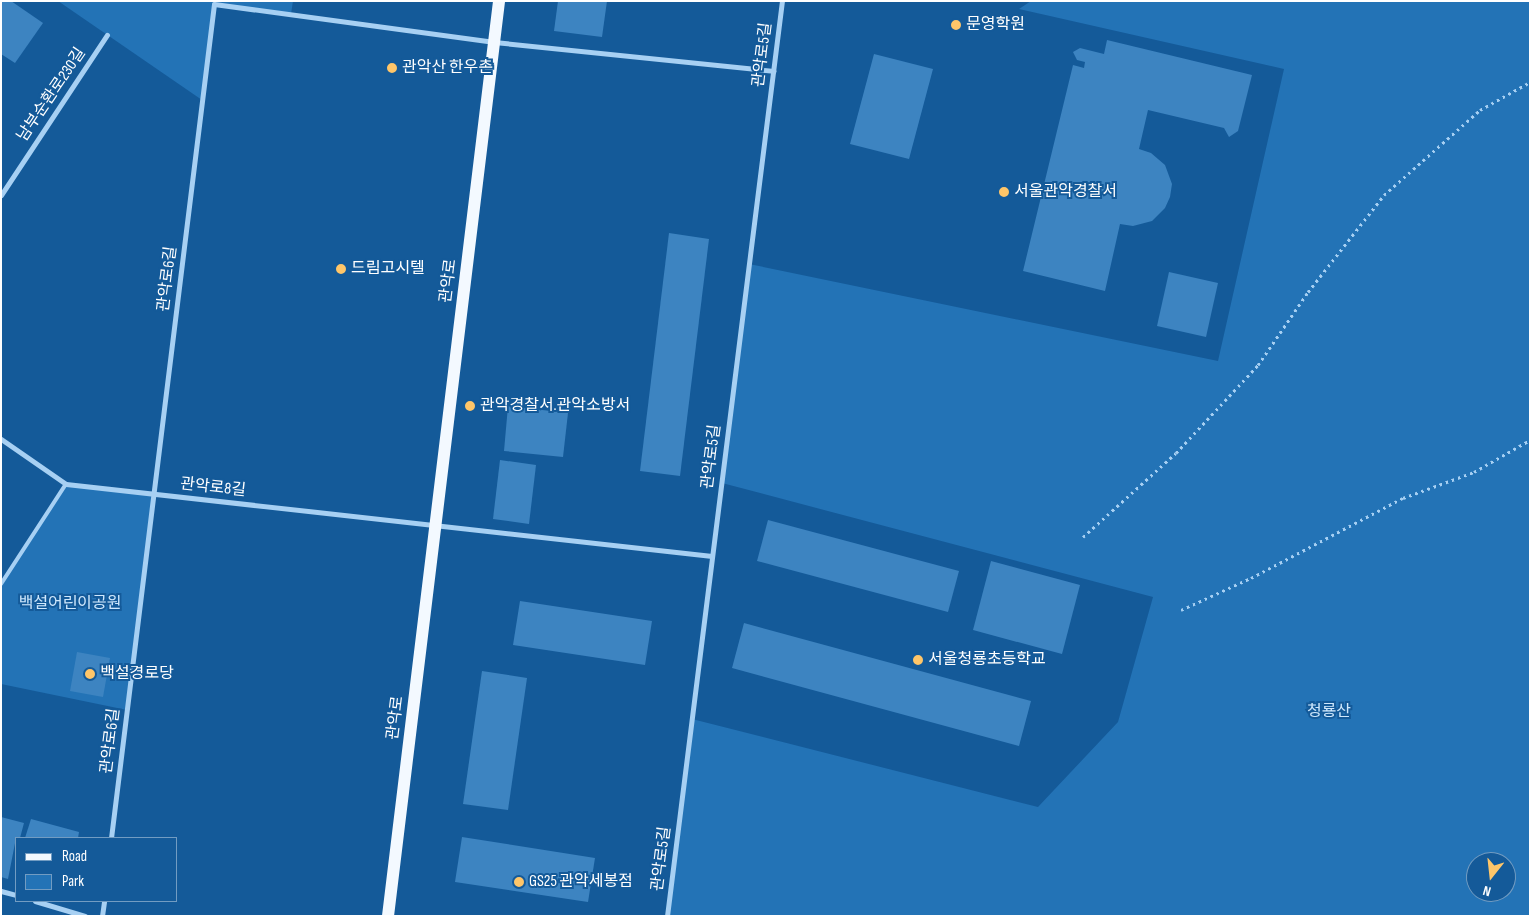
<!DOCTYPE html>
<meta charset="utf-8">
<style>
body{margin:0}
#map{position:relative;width:1531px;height:917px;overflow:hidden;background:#145a99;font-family:"Sofia Sans Condensed","Noto Sans KR",sans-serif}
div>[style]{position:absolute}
.green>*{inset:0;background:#2373b6}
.building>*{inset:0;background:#3d84c1}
.path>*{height:3px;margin-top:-1.5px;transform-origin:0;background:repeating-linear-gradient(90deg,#a7d0f3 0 2.5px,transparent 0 6.5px)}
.lane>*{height:4px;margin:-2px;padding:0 2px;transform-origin:2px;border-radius:2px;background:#a7d0f3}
.street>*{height:5px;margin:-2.5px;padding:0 2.5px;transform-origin:2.5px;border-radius:2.5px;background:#a7d0f3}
.primary>*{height:12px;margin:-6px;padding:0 6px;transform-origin:6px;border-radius:6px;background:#f3f9ff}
.dots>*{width:14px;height:14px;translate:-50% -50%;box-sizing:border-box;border:2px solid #145a99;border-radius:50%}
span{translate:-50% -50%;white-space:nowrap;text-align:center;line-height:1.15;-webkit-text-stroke:4px #145a99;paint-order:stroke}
.poi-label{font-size:16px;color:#fff}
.left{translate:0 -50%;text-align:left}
.street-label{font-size:16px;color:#fff}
.park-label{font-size:16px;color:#cfe8fd}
.frame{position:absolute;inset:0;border:2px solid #fff;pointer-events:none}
.legend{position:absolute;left:15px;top:837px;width:162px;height:65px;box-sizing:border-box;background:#145a99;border:1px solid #729cc2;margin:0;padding:6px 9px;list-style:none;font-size:15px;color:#fff}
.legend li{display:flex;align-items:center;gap:10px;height:25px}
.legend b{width:25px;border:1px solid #729cc2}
.north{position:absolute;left:1466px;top:852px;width:50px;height:50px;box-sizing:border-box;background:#145a99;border:1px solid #729cc2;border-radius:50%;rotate:196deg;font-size:14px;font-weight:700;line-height:20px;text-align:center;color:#fff}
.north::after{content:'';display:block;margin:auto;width:18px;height:22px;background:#ffc669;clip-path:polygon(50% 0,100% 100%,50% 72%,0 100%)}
</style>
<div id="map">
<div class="green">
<i style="clip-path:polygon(58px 1px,293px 1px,291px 14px,214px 4px,202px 100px)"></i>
<i style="clip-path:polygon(evenodd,1031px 1px,1530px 1px,1530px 916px,667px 916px,692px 719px,1038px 807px,1118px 722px,1153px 597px,722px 483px,749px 264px,1218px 361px,1284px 69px,1019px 9px,1031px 1px,1476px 862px,1506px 862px,1506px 892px,1476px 892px,1476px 862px)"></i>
<i style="clip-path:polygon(66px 484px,154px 494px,127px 710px,1px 684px,1px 584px)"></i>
</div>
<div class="building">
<i style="clip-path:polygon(1px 1px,11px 1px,43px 23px,15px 63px,1px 54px)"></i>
<i style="clip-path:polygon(558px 1px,607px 1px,602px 37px,554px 31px)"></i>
<i style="clip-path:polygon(1107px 40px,1252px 75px,1238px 131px,1229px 137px,1224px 128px,1148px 110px,1139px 149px,1151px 153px,1165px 165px,1172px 184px,1170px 197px,1165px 208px,1152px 221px,1133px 226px,1120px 224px,1105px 291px,1023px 271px,1073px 65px,1084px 68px,1085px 62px,1077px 60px,1073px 52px,1080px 48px,1104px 54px)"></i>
<i style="clip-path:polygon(874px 54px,933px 69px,909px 159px,850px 144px)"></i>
<i style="clip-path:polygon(669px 233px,709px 239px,680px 476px,640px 471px)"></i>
<i style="clip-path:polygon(1169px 272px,1218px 283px,1206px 337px,1157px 326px)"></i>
<i style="clip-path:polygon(508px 406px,568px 413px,563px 457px,504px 451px)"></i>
<i style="clip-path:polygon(500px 460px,536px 465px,529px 524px,493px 519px)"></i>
<i style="clip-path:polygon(768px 520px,959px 571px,948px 612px,757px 561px)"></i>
<i style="clip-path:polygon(991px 561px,1080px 585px,1062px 654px,973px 630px)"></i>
<i style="clip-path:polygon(520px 601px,652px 621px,645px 665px,513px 645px)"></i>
<i style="clip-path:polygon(744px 623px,1031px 701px,1019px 746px,732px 668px)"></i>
<i style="clip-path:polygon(77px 652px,110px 658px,103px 697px,70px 691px)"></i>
<i style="clip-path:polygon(482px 671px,527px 678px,508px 810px,463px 804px)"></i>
<i style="clip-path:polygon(1px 817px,24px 823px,20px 838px,16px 838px,8px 879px,1px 877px)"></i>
<i style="clip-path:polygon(31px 819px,79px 832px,78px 838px,25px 838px)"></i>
<i style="clip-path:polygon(462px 837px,595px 858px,588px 902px,455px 882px)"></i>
</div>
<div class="path">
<i style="left:1083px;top:537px;width:125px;rotate:-42.1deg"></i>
<i style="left:1176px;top:453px;width:120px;rotate:-47deg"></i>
<i style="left:1258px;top:365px;width:88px;rotate:-55.6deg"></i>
<i style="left:1308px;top:292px;width:123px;rotate:-51.9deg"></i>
<i style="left:1384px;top:195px;width:128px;rotate:-41.5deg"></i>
<i style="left:1480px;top:110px;width:57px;rotate:-29.2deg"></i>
<i style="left:1181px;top:610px;width:77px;rotate:-24.6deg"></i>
<i style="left:1251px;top:578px;width:172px;rotate:-27.8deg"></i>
<i style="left:1403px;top:498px;width:76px;rotate:-20.1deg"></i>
<i style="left:1474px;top:472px;width:64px;rotate:-29.7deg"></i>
</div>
<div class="lane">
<i style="left:1px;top:584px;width:119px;rotate:-57deg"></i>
</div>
<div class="street">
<i style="left:1px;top:195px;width:192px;rotate:-56.5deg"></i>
<i style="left:1px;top:439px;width:79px;rotate:34.7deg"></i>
<i style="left:66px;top:484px;width:650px;rotate:6.36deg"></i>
<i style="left:111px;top:838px;width:840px;rotate:-82.96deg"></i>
<i style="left:214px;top:4px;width:283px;rotate:7.7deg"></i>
<i style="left:494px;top:42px;width:281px;rotate:5.9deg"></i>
<i style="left:1px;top:891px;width:16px;rotate:15deg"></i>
<i style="left:35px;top:901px;width:52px;rotate:16.7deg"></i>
<i style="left:102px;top:916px;width:15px;rotate:-82deg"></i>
<i style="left:667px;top:916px;width:922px;rotate:-82.84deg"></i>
</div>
<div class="primary">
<i style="left:388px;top:916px;width:922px;rotate:-83.08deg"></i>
</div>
<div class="dots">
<i style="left:956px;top:25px;background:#ffc669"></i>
<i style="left:392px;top:68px;background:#ffc669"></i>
<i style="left:1004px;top:192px;background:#ffc669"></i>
<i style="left:341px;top:269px;background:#ffc669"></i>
<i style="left:470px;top:406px;background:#ffc669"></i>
<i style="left:918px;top:660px;background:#ffc669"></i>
<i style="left:90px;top:674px;background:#ffc669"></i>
<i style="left:519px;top:882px;background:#ffc669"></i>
</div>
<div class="poi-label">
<span class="left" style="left:966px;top:25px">문영학원</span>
<span class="left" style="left:402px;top:68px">관악산 한우촌</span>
<span class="left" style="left:1014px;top:192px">서울관악경찰서</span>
<span class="left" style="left:351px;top:269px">드림고시텔</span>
<span class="left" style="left:480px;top:406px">관악경찰서.관악소방서</span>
<span class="left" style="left:928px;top:660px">서울청룡초등학교</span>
<span class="left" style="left:100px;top:674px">백설경로당</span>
<span class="left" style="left:529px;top:882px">GS25 관악세봉점</span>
</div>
<div class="street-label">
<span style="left:763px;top:55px;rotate:-83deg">관악로5길</span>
<span style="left:52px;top:95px;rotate:-56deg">남부순환로230길</span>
<span style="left:168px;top:279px;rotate:-83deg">관악로6길</span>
<span style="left:449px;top:281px;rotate:-83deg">관악로</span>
<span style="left:712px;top:457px;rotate:-83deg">관악로5길</span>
<span style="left:213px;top:488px;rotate:6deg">관악로8길</span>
<span style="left:396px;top:718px;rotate:-83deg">관악로</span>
<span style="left:111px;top:741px;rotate:-83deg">관악로6길</span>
<span style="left:662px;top:859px;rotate:-83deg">관악로5길</span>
</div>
<div class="park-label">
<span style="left:70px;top:604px">백설어린이공원</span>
<span style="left:1329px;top:712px">청룡산</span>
</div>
<div class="frame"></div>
<ul class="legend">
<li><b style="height:6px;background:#f3f9ff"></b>Road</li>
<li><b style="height:14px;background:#2373b6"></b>Park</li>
</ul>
<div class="north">N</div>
</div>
